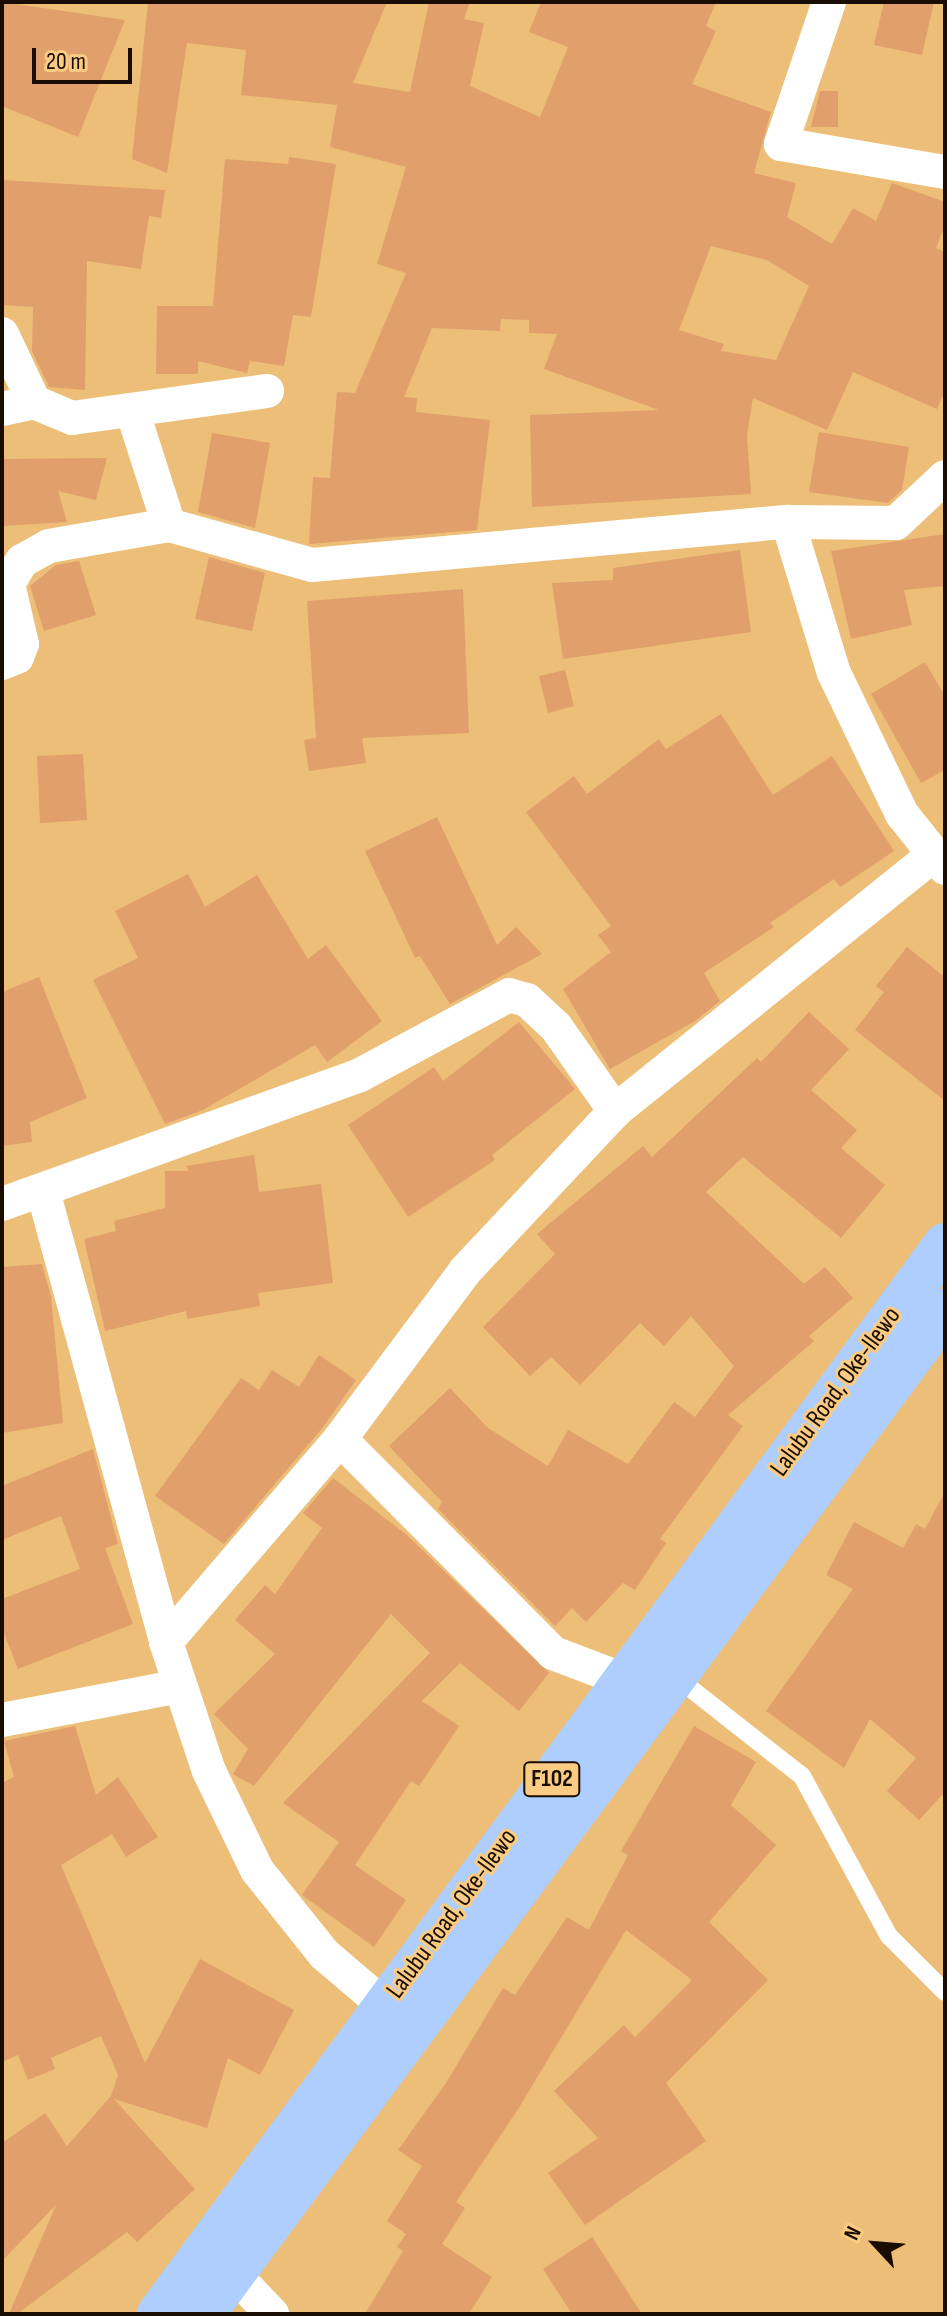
<!DOCTYPE html>
<style>
body{margin:0}
#map{position:relative;width:947px;height:2316px;overflow:hidden;background:#ecbe77;font-family:"Sofia Sans Condensed",sans-serif}
div>[style]{position:absolute}
.building>*{inset:0;background:#e19f6c}
.lane>*{height:18px;margin:-9px;padding:0 9px;transform-origin:9px;border-radius:9px;background:#fff}
.street>*{height:34px;margin:-17px;padding:0 17px;transform-origin:17px;border-radius:17px;background:#fff}
.primary>*{height:44px;margin:-22px;padding:0 22px;transform-origin:22px;border-radius:22px;background:#adcefe}
span{translate:-50% -50%;white-space:nowrap;text-align:center;line-height:1.15;-webkit-text-stroke:6px #f9cb83;paint-order:stroke}
.shield-label span{padding:2px 6px;background:#f9cb83;border:2px solid;border-radius:6px;-webkit-text-stroke-width:0}
.shield-label{font-size:24px;color:#190c00;font-weight:700}
.street-label{font-size:26px;color:#190c00}
.frame{position:absolute;inset:0;border:4px solid #190c00;pointer-events:none}
.north{position:absolute;left:835px;top:2204px;width:80px;height:80px;-webkit-text-stroke:6px #f9cb83;paint-order:stroke;rotate:296deg;font-size:22px;font-weight:700;line-height:32px;text-align:center;color:#190c00}
.north::after{content:'';display:block;margin:auto;width:28px;height:36px;background:#190c00;clip-path:polygon(50% 0,100% 100%,50% 72%,0 100%)}
.scale{position:absolute;left:32px;top:48px;width:100px;height:36px;box-sizing:border-box;border:4px solid #190c00;border-top:0;padding-left:10px;font-size:24px;line-height:28px;white-space:nowrap;color:#190c00;-webkit-text-stroke:6px #f9cb83;paint-order:stroke}
</style>
<div id="map">
<div class="building">
<i style="clip-path:polygon(2px 2px,125px 20px,78px 137px,2px 106px)"></i>
<i style="clip-path:polygon(evenodd,148px 2px,387px 2px,353px 83px,410px 92px,429px 2px,470px 2px,464px 19px,484px 23px,470px 86px,540px 117px,568px 47px,529px 32px,541px 2px,716px 2px,706px 26px,716px 31px,692px 84px,771px 112px,754px 173px,796px 183px,787px 217px,832px 244px,853px 208px,876px 221px,892px 183px,945px 202px,945px 225px,936px 248px,945px 252px,945px 391px,937px 409px,853px 372px,827px 430px,753px 398px,747px 435px,751px 494px,532px 507px,530px 415px,659px 410px,544px 369px,557px 334px,529px 333px,529px 320px,501px 319px,500px 331px,432px 328px,404px 397px,417px 398px,416px 412px,490px 420px,477px 530px,309px 544px,313px 477px,330px 478px,337px 392px,355px 393px,406px 273px,377px 264px,406px 167px,330px 147px,337px 105px,241px 95px,246px 50px,187px 43px,167px 173px,132px 159px,148px 2px,711px 246px,767px 260px,809px 286px,776px 360px,721px 351px,724px 344px,679px 330px,711px 246px)"></i>
<i style="clip-path:polygon(884px 2px,934px 2px,922px 55px,874px 45px)"></i>
<i style="clip-path:polygon(820px 91px,838px 91px,838px 127px,811px 127px)"></i>
<i style="clip-path:polygon(289px 157px,336px 164px,311px 317px,293px 315px,284px 366px,250px 361px,247px 373px,198px 361px,198px 374px,156px 374px,157px 306px,213px 306px,225px 159px,288px 164px)"></i>
<i style="clip-path:polygon(2px 180px,165px 190px,161px 218px,149px 216px,141px 269px,87px 261px,85px 390px,49px 387px,32px 351px,33px 307px,2px 305px)"></i>
<i style="clip-path:polygon(819px 432px,909px 447px,902px 490px,888px 503px,809px 492px)"></i>
<i style="clip-path:polygon(212px 433px,270px 443px,255px 528px,198px 512px)"></i>
<i style="clip-path:polygon(107px 458px,96px 500px,58px 491px,67px 522px,3px 526px,2px 459px)"></i>
<i style="clip-path:polygon(945px 534px,945px 586px,904px 590px,912px 625px,851px 639px,831px 551px)"></i>
<i style="clip-path:polygon(740px 550px,751px 632px,563px 659px,552px 583px,613px 580px,613px 568px)"></i>
<i style="clip-path:polygon(209px 557px,265px 573px,252px 631px,195px 619px)"></i>
<i style="clip-path:polygon(79px 561px,96px 615px,44px 631px,30px 586px,56px 565px)"></i>
<i style="clip-path:polygon(463px 589px,469px 733px,362px 738px,366px 763px,309px 771px,304px 740px,316px 738px,307px 601px)"></i>
<i style="clip-path:polygon(925px 662px,945px 696px,945px 770px,921px 783px,871px 694px)"></i>
<i style="clip-path:polygon(565px 670px,574px 706px,548px 713px,539px 676px)"></i>
<i style="clip-path:polygon(721px 714px,773px 795px,832px 756px,894px 851px,840px 887px,834px 879px,770px 923px,774px 927px,704px 973px,720px 1001px,695px 1021px,610px 1069px,563px 989px,611px 952px,598px 935px,611px 926px,526px 812px,574px 776px,587px 794px,659px 739px,666px 749px)"></i>
<i style="clip-path:polygon(83px 754px,87px 820px,40px 823px,37px 756px)"></i>
<i style="clip-path:polygon(437px 817px,497px 945px,516px 927px,542px 954px,450px 1004px,420px 956px,415px 958px,365px 851px)"></i>
<i style="clip-path:polygon(188px 874px,205px 907px,257px 875px,308px 959px,326px 945px,382px 1021px,327px 1062px,315px 1045px,203px 1110px,165px 1124px,93px 980px,138px 958px,115px 911px)"></i>
<i style="clip-path:polygon(907px 947px,945px 977px,945px 1101px,855px 1030px,884px 992px,876px 986px)"></i>
<i style="clip-path:polygon(39px 977px,87px 1098px,30px 1122px,32px 1142px,2px 1146px,2px 992px)"></i>
<i style="clip-path:polygon(809px 1012px,849px 1049px,811px 1090px,857px 1130px,841px 1148px,885px 1185px,841px 1238px,743px 1157px,706px 1192px,804px 1284px,825px 1267px,853px 1298px,809px 1336px,814px 1341px,728px 1415px,743px 1426px,660px 1539px,666px 1543px,635px 1590px,623px 1583px,586px 1622px,572px 1608px,555px 1626px,438px 1509px,442px 1502px,389px 1446px,450px 1388px,488px 1428px,548px 1466px,568px 1430px,628px 1464px,674px 1402px,695px 1417px,734px 1366px,691px 1316px,664px 1346px,640px 1323px,580px 1385px,551px 1357px,530px 1376px,483px 1327px,555px 1254px,537px 1234px,643px 1146px,652px 1157px,757px 1058px,761px 1062px)"></i>
<i style="clip-path:polygon(519px 1022px,575px 1089px,492px 1155px,495px 1160px,408px 1217px,348px 1125px,434px 1067px,443px 1081px)"></i>
<i style="clip-path:polygon(254px 1155px,259px 1192px,321px 1184px,333px 1283px,258px 1293px,260px 1306px,187px 1319px,186px 1311px,105px 1331px,84px 1239px,116px 1231px,114px 1221px,165px 1208px,165px 1171px,189px 1171px,186px 1166px)"></i>
<i style="clip-path:polygon(42px 1264px,51px 1297px,63px 1423px,2px 1433px,2px 1267px)"></i>
<i style="clip-path:polygon(319px 1355px,356px 1380px,324px 1426px,224px 1544px,155px 1496px,241px 1378px,259px 1390px,272px 1370px,299px 1387px)"></i>
<i style="clip-path:polygon(93px 1449px,118px 1544px,105px 1548px,133px 1624px,18px 1669px,2px 1628px,2px 1599px,80px 1569px,61px 1516px,2px 1540px,2px 1486px)"></i>
<i style="clip-path:polygon(333px 1478px,408px 1536px,549px 1673px,519px 1711px,460px 1663px,422px 1701px,459px 1726px,419px 1786px,411px 1781px,355px 1865px,406px 1900px,374px 1947px,302px 1895px,339px 1842px,283px 1803px,430px 1653px,391px 1614px,254px 1786px,233px 1774px,248px 1749px,214px 1714px,275px 1654px,235px 1620px,265px 1585px,275px 1594px,322px 1528px,303px 1513px)"></i>
<i style="clip-path:polygon(945px 1492px,945px 1792px,919px 1820px,887px 1791px,916px 1758px,870px 1719px,844px 1768px,766px 1711px,853px 1589px,826px 1575px,854px 1522px,903px 1548px,916px 1524px,925px 1529px)"></i>
<i style="clip-path:polygon(75px 1726px,96px 1795px,118px 1777px,158px 1837px,126px 1857px,112px 1834px,61px 1865px,145px 2063px,200px 1959px,294px 2010px,260px 2075px,228px 2058px,207px 2128px,114px 2099px,195px 2189px,137px 2242px,127px 2232px,17px 2314px,9px 2314px,56px 2205px,2px 2261px,2px 2143px,45px 2113px,67px 2146px,111px 2096px,118px 2075px,101px 2036px,51px 2058px,55px 2069px,28px 2080px,18px 2055px,2px 2062px,2px 1783px,14px 1777px,4px 1741px)"></i>
<i style="clip-path:polygon(694px 1726px,756px 1762px,731px 1805px,776px 1845px,709px 1922px,768px 1980px,666px 2083px,706px 2141px,585px 2225px,548px 2173px,598px 2138px,554px 2091px,624px 2025px,635px 2037px,692px 1980px,626px 1930px,520px 2106px,456px 2202px,465px 2208px,442px 2244px,492px 2277px,469px 2314px,365px 2314px,403px 2251px,397px 2247px,406px 2234px,387px 2221px,422px 2166px,398px 2150px,446px 2083px,503px 1988px,515px 1995px,567px 1917px,589px 1930px,628px 1855px,621px 1851px)"></i>
<i style="clip-path:polygon(592px 2237px,642px 2314px,572px 2314px,543px 2269px)"></i>
</div>
<div class="lane">
<i style="left:676px;top:1677px;width:160px;rotate:38.2deg"></i>
<i style="left:802px;top:1776px;width:182px;rotate:61.5deg"></i>
<i style="left:889px;top:1936px;width:79px;rotate:45deg"></i>
</div>
<div class="street">
<i style="left:829px;top:2px;width:150px;rotate:108.7deg"></i>
<i style="left:781px;top:144px;width:166px;rotate:9.7deg"></i>
<i style="left:2px;top:334px;width:75px;rotate:64.8deg"></i>
<i style="left:34px;top:402px;width:41px;rotate:22.8deg"></i>
<i style="left:72px;top:418px;width:197px;rotate:-7.9deg"></i>
<i style="left:2px;top:409px;width:33px;rotate:-12deg"></i>
<i style="left:132px;top:410px;width:121px;rotate:72.2deg"></i>
<i style="left:788px;top:522px;width:158px;rotate:73.1deg"></i>
<i style="left:834px;top:673px;width:157px;rotate:64.3deg"></i>
<i style="left:902px;top:814px;width:69px;rotate:51.5deg"></i>
<i style="left:2px;top:663px;width:16px;rotate:-22deg"></i>
<i style="left:17px;top:657px;width:14px;rotate:-69deg"></i>
<i style="left:22px;top:644px;width:62px;rotate:-103.1deg"></i>
<i style="left:8px;top:584px;width:27px;rotate:-59deg"></i>
<i style="left:22px;top:561px;width:31px;rotate:-29deg"></i>
<i style="left:49px;top:546px;width:122px;rotate:-9.9deg"></i>
<i style="left:169px;top:525px;width:148px;rotate:15.6deg"></i>
<i style="left:312px;top:565px;width:478px;rotate:-5.2deg"></i>
<i style="left:788px;top:522px;width:108px;rotate:0.5deg"></i>
<i style="left:896px;top:523px;width:67px;rotate:-43.2deg"></i>
<i style="left:43px;top:1191px;width:467px;rotate:74.7deg"></i>
<i style="left:166px;top:1642px;width:136px;rotate:71.6deg"></i>
<i style="left:209px;top:1771px;width:110px;rotate:64.1deg"></i>
<i style="left:257px;top:1870px;width:107px;rotate:51.4deg"></i>
<i style="left:324px;top:1954px;width:80px;rotate:40.4deg"></i>
<i style="left:2px;top:1204px;width:381px;rotate:-19.8deg"></i>
<i style="left:360px;top:1075px;width:169px;rotate:-28.2deg"></i>
<i style="left:509px;top:995px;width:19px;rotate:16deg"></i>
<i style="left:527px;top:1000px;width:40px;rotate:43deg"></i>
<i style="left:556px;top:1027px;width:103px;rotate:54.9deg"></i>
<i style="left:340px;top:1439px;width:302px;rotate:45.1deg"></i>
<i style="left:553px;top:1653px;width:76px;rotate:20.8deg"></i>
<i style="left:166px;top:1642px;width:267px;rotate:-49.4deg"></i>
<i style="left:340px;top:1439px;width:209px;rotate:-53.3deg"></i>
<i style="left:465px;top:1271px;width:219px;rotate:-46.8deg"></i>
<i style="left:615px;top:1111px;width:407px;rotate:-38.8deg"></i>
<i style="left:2px;top:1720px;width:181px;rotate:-10.8deg"></i>
<i style="left:233px;top:2273px;width:57px;rotate:46.4deg"></i>
</div>
<div class="primary">
<i style="left:159px;top:2314px;width:1327px;rotate:-53.67deg"></i>
<i style="left:203px;top:2314px;width:1248px;rotate:-53.51deg"></i>
</div>
<div class="shield-label">
<span style="left:552px;top:1779px">F102</span>
</div>
<div class="street-label">
<span style="left:836px;top:1392px;rotate:-54deg">Lalubu Road, Oke-Ilewo</span>
<span style="left:452px;top:1914px;rotate:-54deg">Lalubu Road, Oke-Ilewo</span>
</div>
<div class="frame"></div>
<div class="north">N</div>
<div class="scale">20 m</div>
</div>
